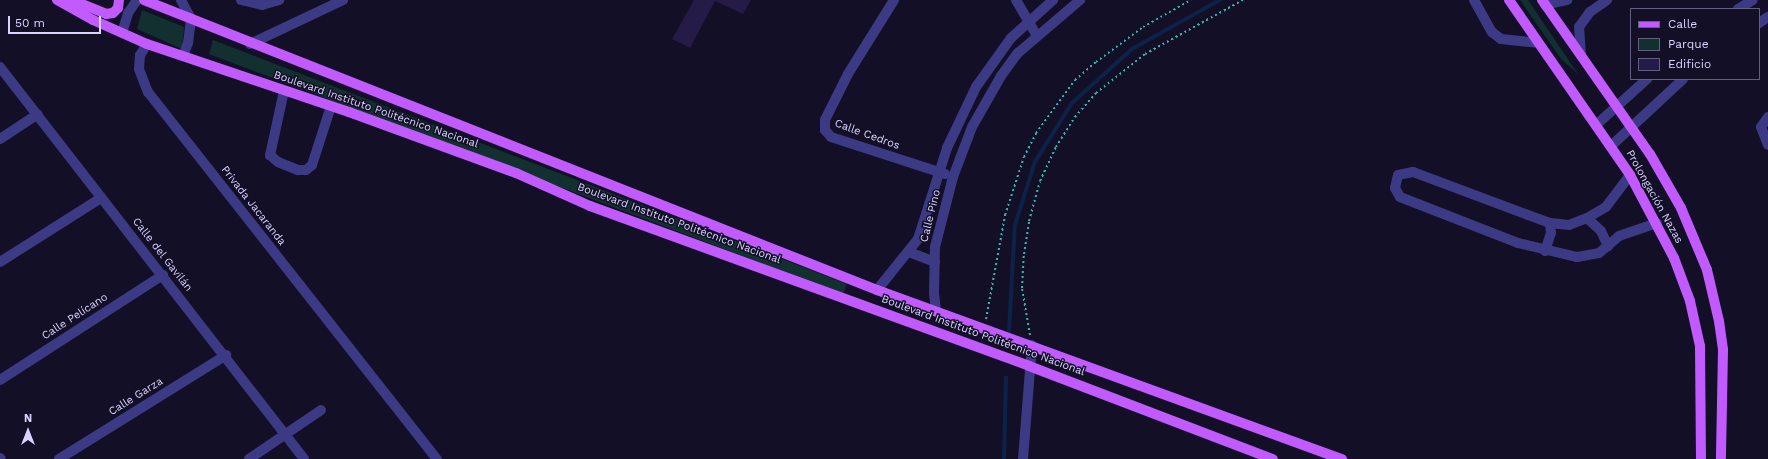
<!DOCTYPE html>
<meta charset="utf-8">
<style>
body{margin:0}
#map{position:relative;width:1768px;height:459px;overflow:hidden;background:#130f26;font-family:"Work Sans",sans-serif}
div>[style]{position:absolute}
.green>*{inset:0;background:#12302f}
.stream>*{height:3.5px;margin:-1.75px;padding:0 1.75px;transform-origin:1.75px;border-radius:1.75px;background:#0c2248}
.building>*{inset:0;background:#241b47}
.path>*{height:2px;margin-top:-1px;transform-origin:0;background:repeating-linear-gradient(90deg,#2fb8b0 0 2px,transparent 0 5px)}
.minor>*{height:10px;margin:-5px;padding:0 5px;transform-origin:5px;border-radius:5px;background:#3d3a85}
.major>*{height:10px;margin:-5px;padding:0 5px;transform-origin:5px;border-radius:5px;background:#c25bff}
span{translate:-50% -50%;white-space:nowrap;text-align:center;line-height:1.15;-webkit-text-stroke:3px #130f26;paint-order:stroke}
.street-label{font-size:11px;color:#d9d4ff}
.legend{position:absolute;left:1630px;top:8px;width:130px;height:72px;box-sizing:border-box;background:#130f26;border:1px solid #625e7d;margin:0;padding:5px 7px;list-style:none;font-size:12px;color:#d9d4ff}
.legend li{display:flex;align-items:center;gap:8px;height:20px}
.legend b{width:20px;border:1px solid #625e7d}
.north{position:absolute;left:8px;top:411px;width:40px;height:40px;-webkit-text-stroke:3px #130f26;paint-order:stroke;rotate:0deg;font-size:11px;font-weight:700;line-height:16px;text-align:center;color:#d9d4ff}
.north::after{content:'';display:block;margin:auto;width:14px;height:18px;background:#d9d4ff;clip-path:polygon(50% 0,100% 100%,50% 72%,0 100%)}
.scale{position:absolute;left:8px;top:16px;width:93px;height:18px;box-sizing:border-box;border:2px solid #d9d4ff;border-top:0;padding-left:5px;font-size:12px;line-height:14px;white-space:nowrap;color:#d9d4ff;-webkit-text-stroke:3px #130f26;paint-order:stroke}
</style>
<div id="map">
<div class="green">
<i style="clip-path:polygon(1520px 0,1528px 0,1578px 74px,1561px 59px)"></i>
<i style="clip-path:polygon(142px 10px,184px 27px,182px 49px,137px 29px)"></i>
<i style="clip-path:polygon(213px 40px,847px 284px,843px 294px,209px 54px)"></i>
</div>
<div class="stream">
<i style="left:1009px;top:331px;width:106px;rotate:-86.8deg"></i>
<i style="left:1015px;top:225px;width:66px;rotate:-72.4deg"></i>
<i style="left:1035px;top:162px;width:70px;rotate:-57.9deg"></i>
<i style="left:1072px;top:103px;width:81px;rotate:-42deg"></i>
<i style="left:1132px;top:49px;width:101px;rotate:-29.1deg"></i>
<i style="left:1004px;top:459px;width:81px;rotate:-88.6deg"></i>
</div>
<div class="building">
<i style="clip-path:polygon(694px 0,751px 0,743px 14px,715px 1px,690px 48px,672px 39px)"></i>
</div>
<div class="path">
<i style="left:986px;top:319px;width:106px;rotate:-79.6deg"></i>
<i style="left:1005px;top:215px;width:61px;rotate:-71.9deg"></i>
<i style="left:1024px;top:157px;width:27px;rotate:-63deg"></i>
<i style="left:1036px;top:133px;width:66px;rotate:-53.7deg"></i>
<i style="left:1075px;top:80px;width:28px;rotate:-41deg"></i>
<i style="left:1096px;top:62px;width:59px;rotate:-36.7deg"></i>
<i style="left:1143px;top:27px;width:55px;rotate:-29.4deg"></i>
<i style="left:1030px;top:335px;width:48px;rotate:-99.7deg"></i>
<i style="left:1022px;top:288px;width:34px;rotate:-87deg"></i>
<i style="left:1024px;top:254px;width:33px;rotate:-81deg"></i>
<i style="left:1029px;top:221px;width:41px;rotate:-74.6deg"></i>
<i style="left:1040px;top:181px;width:38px;rotate:-65deg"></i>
<i style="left:1056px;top:147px;width:36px;rotate:-58deg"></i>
<i style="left:1075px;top:117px;width:32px;rotate:-49deg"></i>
<i style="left:1096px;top:93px;width:63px;rotate:-38.5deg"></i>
<i style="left:1145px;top:54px;width:112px;rotate:-28.9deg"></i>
</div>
<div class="minor">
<i style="left:181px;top:0;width:21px;rotate:62deg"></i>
<i style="left:191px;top:19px;width:24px;rotate:97deg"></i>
<i style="left:188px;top:43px;width:14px;rotate:111deg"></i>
<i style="left:241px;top:0;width:22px;rotate:13deg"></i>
<i style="left:262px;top:5px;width:18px;rotate:-16deg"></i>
<i style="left:894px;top:0;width:87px;rotate:121.9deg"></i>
<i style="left:848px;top:74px;width:51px;rotate:116.6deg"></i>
<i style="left:825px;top:120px;width:10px;rotate:90deg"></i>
<i style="left:825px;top:130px;width:9px;rotate:49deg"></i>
<i style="left:831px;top:137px;width:120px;rotate:18deg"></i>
<i style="left:1016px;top:0;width:42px;rotate:59.7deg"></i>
<i style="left:1474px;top:0;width:37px;rotate:61deg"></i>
<i style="left:1492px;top:32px;width:11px;rotate:38deg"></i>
<i style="left:1501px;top:39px;width:37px;rotate:6deg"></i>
<i style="left:1545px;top:5px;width:23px;rotate:-13deg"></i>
<i style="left:1738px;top:9px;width:17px;rotate:-31deg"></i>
<i style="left:1759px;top:23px;width:11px;rotate:-34deg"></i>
<i style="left:122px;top:33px;width:21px;rotate:-73deg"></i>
<i style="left:128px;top:13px;width:16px;rotate:-55deg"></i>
<i style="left:147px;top:44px;width:13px;rotate:122deg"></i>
<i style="left:140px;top:55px;width:14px;rotate:94deg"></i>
<i style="left:139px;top:69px;width:25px;rotate:69deg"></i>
<i style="left:148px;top:92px;width:467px;rotate:51.8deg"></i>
<i style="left:250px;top:44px;width:103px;rotate:-25.3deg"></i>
<i style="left:1581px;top:55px;width:28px;rotate:-94deg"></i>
<i style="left:1579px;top:27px;width:19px;rotate:-54deg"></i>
<i style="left:1590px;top:12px;width:21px;rotate:-35deg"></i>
<i style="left:0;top:67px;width:496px;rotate:52.2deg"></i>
<i style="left:284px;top:91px;width:66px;rotate:102.3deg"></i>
<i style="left:270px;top:155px;width:11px;rotate:41deg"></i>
<i style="left:278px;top:162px;width:22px;rotate:22deg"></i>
<i style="left:298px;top:170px;width:8px"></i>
<i style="left:306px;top:170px;width:8px;rotate:-40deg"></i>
<i style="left:312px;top:165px;width:62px;rotate:-72.1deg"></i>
<i style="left:1768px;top:117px;width:12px;rotate:125deg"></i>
<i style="left:1761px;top:127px;width:19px;rotate:69deg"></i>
<i style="left:1596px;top:125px;width:69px;rotate:-42deg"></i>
<i style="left:0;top:139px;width:45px;rotate:-33.3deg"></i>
<i style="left:1611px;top:146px;width:98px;rotate:-42.9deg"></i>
<i style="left:1630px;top:175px;width:40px;rotate:127deg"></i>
<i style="left:1606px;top:207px;width:22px;rotate:150deg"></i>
<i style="left:1587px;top:218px;width:19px;rotate:159deg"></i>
<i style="left:1569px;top:225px;width:19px;rotate:-174deg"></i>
<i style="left:1550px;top:223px;width:23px;rotate:-160deg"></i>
<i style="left:1528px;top:215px;width:123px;rotate:-159.5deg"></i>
<i style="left:1413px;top:172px;width:15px;rotate:169deg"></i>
<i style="left:1398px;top:175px;width:13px;rotate:103deg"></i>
<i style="left:1395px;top:188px;width:10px;rotate:61deg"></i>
<i style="left:1400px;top:197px;width:127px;rotate:21.3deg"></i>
<i style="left:1518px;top:243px;width:61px;rotate:13.3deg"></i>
<i style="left:1577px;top:257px;width:22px;rotate:-10deg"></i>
<i style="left:1599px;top:253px;width:26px;rotate:-40deg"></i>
<i style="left:1619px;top:236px;width:40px;rotate:-18.9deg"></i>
<i style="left:1587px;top:218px;width:19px;rotate:43deg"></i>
<i style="left:1601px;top:231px;width:17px;rotate:65deg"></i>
<i style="left:1545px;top:251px;width:19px;rotate:-72deg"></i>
<i style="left:1551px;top:233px;width:10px;rotate:-96deg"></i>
<i style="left:909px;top:252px;width:28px;rotate:21deg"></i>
<i style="left:0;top:262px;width:120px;rotate:-32.4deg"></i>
<i style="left:877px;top:290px;width:65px;rotate:-51.2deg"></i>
<i style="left:918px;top:239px;width:96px;rotate:-72.3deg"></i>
<i style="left:947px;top:148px;width:68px;rotate:-64.6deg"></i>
<i style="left:976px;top:87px;width:60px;rotate:-54.5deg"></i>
<i style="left:1011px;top:38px;width:57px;rotate:-42.1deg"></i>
<i style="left:936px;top:310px;width:17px;rotate:-97deg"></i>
<i style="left:934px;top:293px;width:46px;rotate:-88.8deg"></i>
<i style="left:935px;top:247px;width:72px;rotate:-75.6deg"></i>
<i style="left:953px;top:177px;width:53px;rotate:-69.2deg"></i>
<i style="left:972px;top:127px;width:59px;rotate:-60.4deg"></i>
<i style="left:1001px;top:76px;width:29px;rotate:-54deg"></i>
<i style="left:1018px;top:53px;width:82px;rotate:-40.5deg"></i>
<i style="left:0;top:380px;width:194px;rotate:-32.8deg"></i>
<i style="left:0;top:458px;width:1px;rotate:45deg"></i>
<i style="left:59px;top:459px;width:197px;rotate:-31.9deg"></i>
<i style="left:249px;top:459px;width:87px;rotate:-34.2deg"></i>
<i style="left:1023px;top:459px;width:114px;rotate:-85.5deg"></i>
</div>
<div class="major">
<i style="left:57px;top:0;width:41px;rotate:29.1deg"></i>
<i style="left:93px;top:20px;width:59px;rotate:24deg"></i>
<i style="left:147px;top:44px;width:213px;rotate:18.6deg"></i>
<i style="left:349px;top:112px;width:178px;rotate:20.1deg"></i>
<i style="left:516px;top:173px;width:81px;rotate:24deg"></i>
<i style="left:590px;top:206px;width:467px;rotate:20deg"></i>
<i style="left:1029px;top:366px;width:261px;rotate:20.9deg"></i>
<i style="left:72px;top:0;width:37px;rotate:22deg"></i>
<i style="left:106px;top:14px;width:7px;rotate:-8deg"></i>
<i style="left:113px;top:13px;width:7px;rotate:-45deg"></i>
<i style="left:118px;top:8px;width:8px;rotate:-83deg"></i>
<i style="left:144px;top:0;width:788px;rotate:21.59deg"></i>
<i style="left:877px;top:290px;width:495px;rotate:20deg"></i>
<i style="left:1509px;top:0;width:213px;rotate:55.3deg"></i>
<i style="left:1630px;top:175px;width:94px;rotate:62.1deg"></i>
<i style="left:1674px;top:258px;width:46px;rotate:69.6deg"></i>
<i style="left:1690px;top:301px;width:46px;rotate:77.5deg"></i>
<i style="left:1700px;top:346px;width:113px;rotate:89.5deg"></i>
<i style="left:1542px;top:0;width:188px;rotate:55deg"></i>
<i style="left:1650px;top:154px;width:62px;rotate:60.1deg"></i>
<i style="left:1681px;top:208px;width:67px;rotate:67.2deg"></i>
<i style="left:1707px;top:270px;width:52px;rotate:76.8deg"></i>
<i style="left:1719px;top:321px;width:29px;rotate:82deg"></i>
<i style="left:1723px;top:350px;width:109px;rotate:91.1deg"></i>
</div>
<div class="street-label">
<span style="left:376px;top:110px;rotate:19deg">Boulevard Instituto Politécnico Nacional</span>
<span style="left:867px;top:135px;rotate:20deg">Calle Cedros</span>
<span style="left:1654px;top:197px;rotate:61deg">Prolongación Nazas</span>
<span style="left:253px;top:206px;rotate:52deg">Privada Jacaranda</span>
<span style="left:931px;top:216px;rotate:-76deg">Calle Pino</span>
<span style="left:679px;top:224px;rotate:20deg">Boulevard Instituto Politécnico Nacional</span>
<span style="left:162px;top:255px;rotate:52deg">Calle del Gavilán</span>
<span style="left:75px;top:317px;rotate:-33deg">Calle Pelícano</span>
<span style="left:983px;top:336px;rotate:20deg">Boulevard Instituto Politécnico Nacional</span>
<span style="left:136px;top:397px;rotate:-32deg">Calle Garza</span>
</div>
<ul class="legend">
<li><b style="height:5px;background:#c25bff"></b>Calle</li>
<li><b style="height:11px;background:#12302f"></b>Parque</li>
<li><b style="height:11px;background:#241b47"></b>Edificio</li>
</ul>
<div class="north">N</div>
<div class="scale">50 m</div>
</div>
